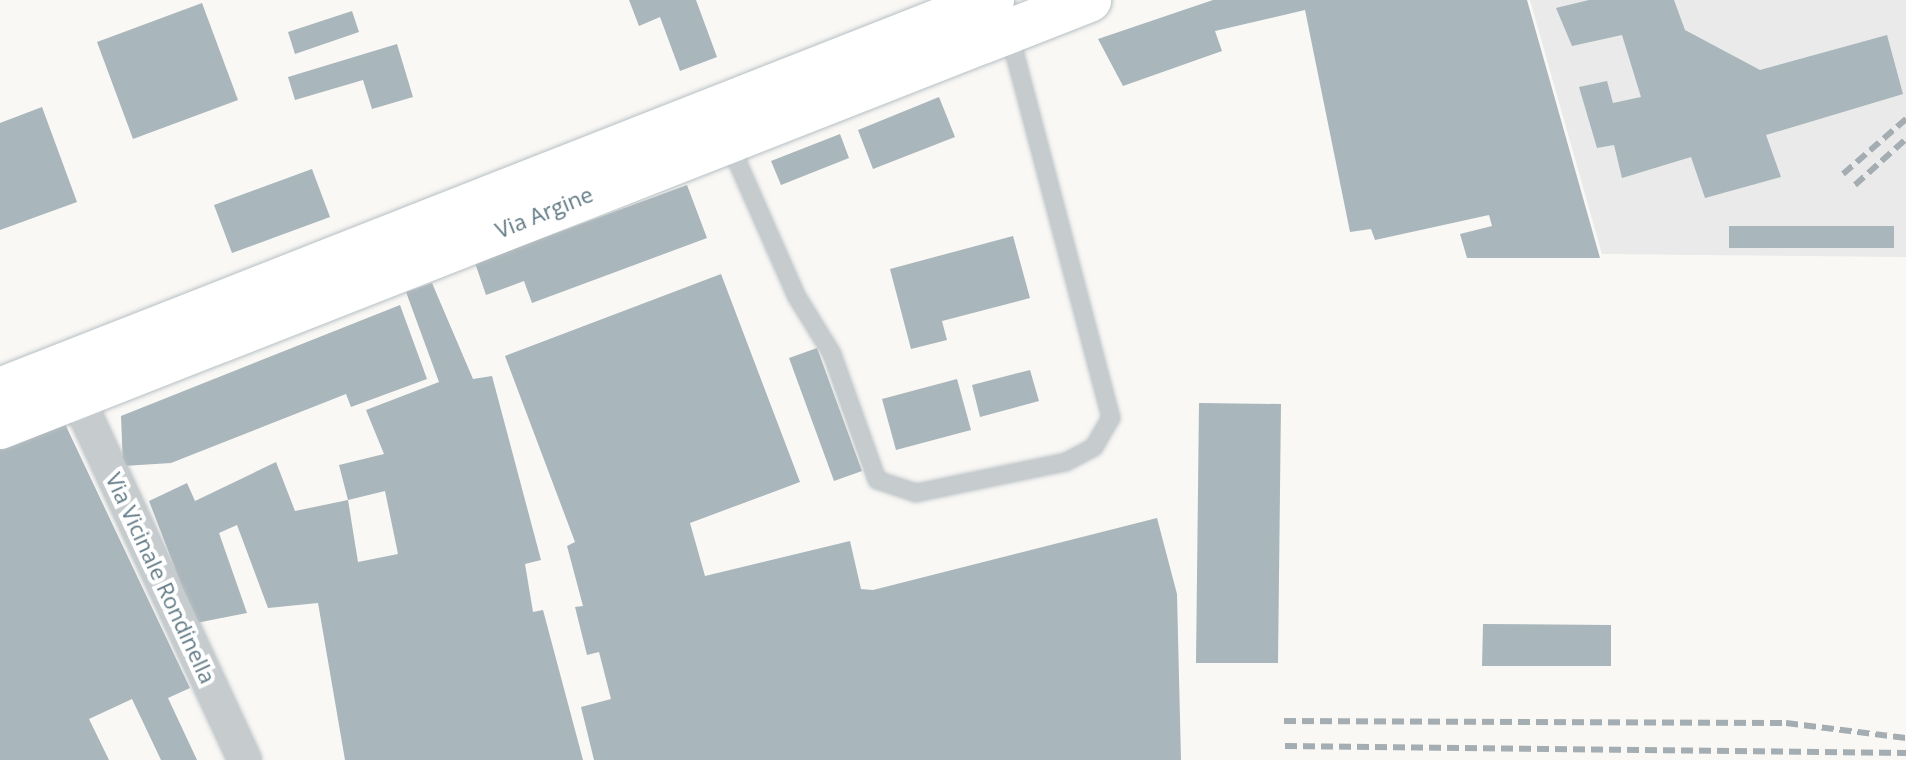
<!DOCTYPE html>
<style>
body{margin:0}
#map{position:relative;width:1906px;height:760px;overflow:hidden;background:#f9f8f5;font-family:"Open Sans",sans-serif}
div>[style]{position:absolute}
.built>*{inset:0;background:#e9eae9}
.building>*{inset:0;background:#a9b6bb}
.roads{filter:drop-shadow(0 0 2px #b7bfc3) drop-shadow(0 0 2px #b7bfc3)}
.lane>*{height:16px;margin:-8px;padding:0 8px;transform-origin:8px;border-radius:8px;background:#c6cbce}
.street>*{height:32px;margin:-16px;padding:0 16px;transform-origin:16px;border-radius:16px;background:#c6cbce}
.secondary>*{height:44px;margin:-22px;padding:0 22px;transform-origin:22px;border-radius:22px;background:#fff}
.rail>*{height:6px;margin-top:-3px;transform-origin:0;background:repeating-linear-gradient(90deg,#a3adb2 0 12px,transparent 0 18px)}
span{translate:-50% -50%;white-space:nowrap;text-align:center;line-height:1.15;-webkit-text-stroke:8px #fff;paint-order:stroke}
.street-label{font-size:22px;color:#607984}
</style>
<div id="map">
<div class="built">
<i style="clip-path:polygon(1530px 0,1906px 0,1906px 257px,1602px 254px)"></i>
</div>
<div class="building">
<i style="clip-path:polygon(629px 0,696px 0,717px 57px,680px 71px,660px 17px,639px 26px)"></i>
<i style="clip-path:polygon(1213px 0,1527px 0,1600px 258px,1467px 258px,1460px 234px,1492px 226px,1489px 215px,1375px 240px,1371px 229px,1350px 232px,1305px 10px,1215px 31px,1222px 51px,1123px 86px,1098px 39px)"></i>
<i style="clip-path:polygon(1589px 0,1674px 0,1685px 30px,1760px 70px,1887px 35px,1903px 94px,1766px 135px,1781px 177px,1705px 198px,1691px 157px,1622px 178px,1614px 145px,1597px 148px,1579px 87px,1607px 81px,1613px 103px,1641px 97px,1622px 35px,1572px 46px,1556px 8px)"></i>
<i style="clip-path:polygon(202px 3px,238px 100px,133px 139px,97px 42px)"></i>
<i style="clip-path:polygon(352px 11px,359px 32px,295px 54px,288px 32px)"></i>
<i style="clip-path:polygon(397px 44px,413px 97px,372px 109px,363px 80px,295px 100px,288px 77px)"></i>
<i style="clip-path:polygon(939px 97px,955px 137px,873px 169px,858px 130px)"></i>
<i style="clip-path:polygon(42px 107px,77px 202px,0 230px,0 123px)"></i>
<i style="clip-path:polygon(840px 134px,849px 158px,781px 185px,771px 161px)"></i>
<i style="clip-path:polygon(312px 169px,330px 217px,232px 253px,214px 205px)"></i>
<i style="clip-path:polygon(687px 185px,707px 238px,532px 303px,524px 281px,486px 295px,475px 263px)"></i>
<i style="clip-path:polygon(1729px 226px,1894px 226px,1894px 248px,1729px 248px)"></i>
<i style="clip-path:polygon(1013px 236px,1030px 298px,942px 321px,947px 340px,911px 349px,890px 269px)"></i>
<i style="clip-path:polygon(721px 274px,800px 482px,690px 523px,705px 576px,850px 541px,861px 589px,873px 590px,1157px 518px,1177px 594px,1181px 760px,594px 760px,581px 707px,611px 699px,599px 652px,587px 655px,575px 607px,583px 606px,567px 546px,575px 542px,505px 356px)"></i>
<i style="clip-path:polygon(432px 283px,473px 379px,492px 376px,541px 560px,525px 564px,533px 612px,543px 610px,583px 760px,345px 760px,318px 603px,268px 608px,237px 525px,219px 533px,247px 613px,196px 623px,149px 501px,187px 483px,195px 501px,276px 462px,295px 511px,348px 500px,358px 562px,398px 554px,385px 491px,348px 500px,339px 465px,384px 454px,366px 410px,439px 382px,406px 292px)"></i>
<i style="clip-path:polygon(400px 305px,427px 379px,351px 407px,346px 394px,171px 463px,123px 466px,121px 416px)"></i>
<i style="clip-path:polygon(817px 348px,862px 471px,834px 481px,789px 358px)"></i>
<i style="clip-path:polygon(1030px 370px,1039px 401px,980px 417px,972px 385px)"></i>
<i style="clip-path:polygon(957px 379px,971px 430px,896px 450px,882px 399px)"></i>
<i style="clip-path:polygon(1199px 403px,1281px 404px,1278px 663px,1196px 663px)"></i>
<i style="clip-path:polygon(65px 424px,190px 688px,168px 698px,197px 760px,161px 760px,132px 699px,89px 719px,109px 760px,0 760px,0 449px)"></i>
<i style="clip-path:polygon(1483px 624px,1611px 625px,1611px 666px,1482px 666px)"></i>
</div>
<div class="roads">
<div class="lane">
<i style="left:729px;top:143px;width:168px;rotate:66.2deg"></i>
<i style="left:797px;top:297px;width:67px;rotate:58.4deg"></i>
<i style="left:832px;top:354px;width:134px;rotate:70.3deg"></i>
<i style="left:877px;top:480px;width:41px;rotate:18.4deg"></i>
<i style="left:916px;top:493px;width:153px;rotate:-11.7deg"></i>
<i style="left:1066px;top:462px;width:32px;rotate:-28deg"></i>
<i style="left:1094px;top:447px;width:34px;rotate:-60deg"></i>
<i style="left:1111px;top:418px;width:396px;rotate:-104.8deg"></i>
</div>
<div class="street">
<i style="left:77px;top:397px;width:400px;rotate:65.2deg"></i>
</div>
<div class="secondary">
<i style="left:0;top:390px;width:1066px;rotate:-21.46deg"></i>
<i style="left:0;top:427px;width:1170px;rotate:-21.41deg"></i>
</div>
</div>
<div class="rail">
<i style="left:1843px;top:174px;width:84px;rotate:-41.1deg"></i>
<i style="left:1855px;top:185px;width:69px;rotate:-42deg"></i>
<i style="left:1284px;top:721px;width:502px;rotate:0.23deg"></i>
<i style="left:1786px;top:723px;width:121px;rotate:7.1deg"></i>
<i style="left:1285px;top:746px;width:621px;rotate:0.65deg"></i>
</div>
<div class="street-label">
<span style="left:544px;top:212px;rotate:-22deg">Via Argine</span>
<span style="left:161px;top:578px;rotate:65deg">Via Vicinale Rondinella</span>
</div>
</div>
